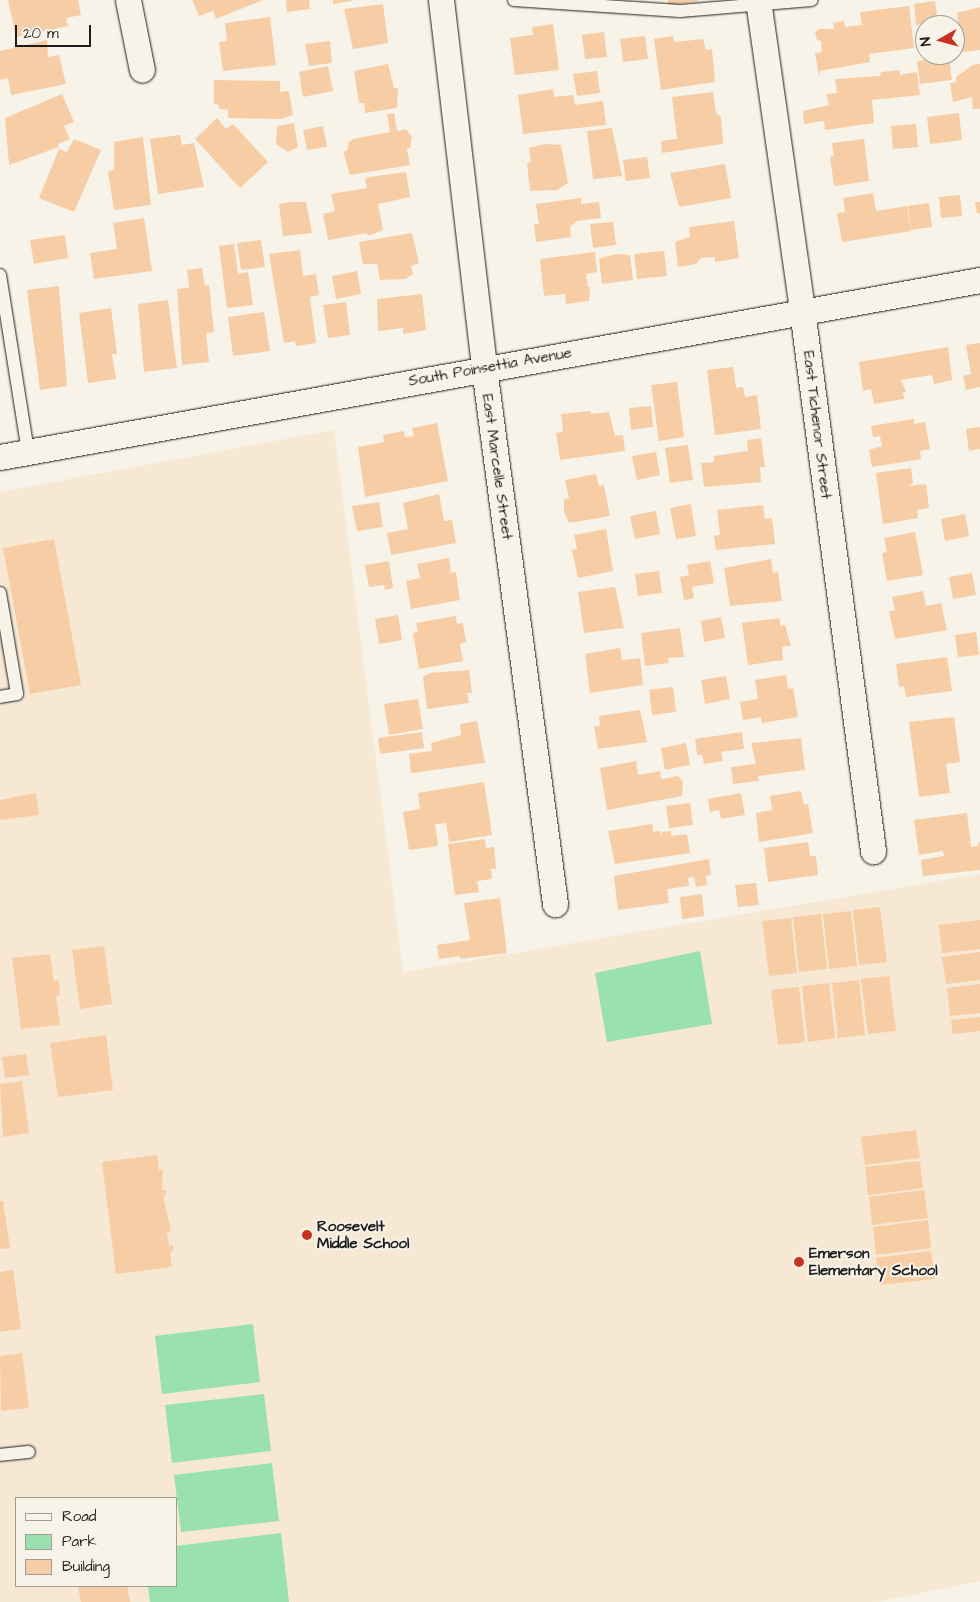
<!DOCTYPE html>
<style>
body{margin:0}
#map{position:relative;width:980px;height:1602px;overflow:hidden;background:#f7f3e8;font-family:"Architects Daughter",sans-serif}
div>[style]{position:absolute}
.built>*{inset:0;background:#f7e8d4}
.green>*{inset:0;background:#99e1af}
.building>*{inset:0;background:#f7cda6}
.roads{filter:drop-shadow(0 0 1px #1c1c1c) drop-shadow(0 0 1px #1c1c1c)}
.lane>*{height:12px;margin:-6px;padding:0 6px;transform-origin:6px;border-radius:6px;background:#f7f3e8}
.street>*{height:25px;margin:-12.5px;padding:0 12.5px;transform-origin:12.5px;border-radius:12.5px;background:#f7f3e8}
.dots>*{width:14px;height:14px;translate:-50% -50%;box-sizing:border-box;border:2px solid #f7f3e8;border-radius:50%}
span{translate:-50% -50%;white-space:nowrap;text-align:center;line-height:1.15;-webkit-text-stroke:4px #f7f3e8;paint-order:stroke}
.street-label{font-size:15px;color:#1c1c1c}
.poi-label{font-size:15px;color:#1c1c1c;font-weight:700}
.left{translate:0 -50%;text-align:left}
.legend{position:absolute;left:15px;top:1497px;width:162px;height:90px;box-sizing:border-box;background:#f7f3e8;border:1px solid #9f9d96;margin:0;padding:6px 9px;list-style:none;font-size:15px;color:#1c1c1c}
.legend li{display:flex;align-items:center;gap:10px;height:25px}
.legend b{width:25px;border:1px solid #9f9d96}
.north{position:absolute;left:915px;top:15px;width:50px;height:50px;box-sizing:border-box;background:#f7f3e8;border:1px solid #9f9d96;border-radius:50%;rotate:263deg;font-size:14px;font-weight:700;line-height:20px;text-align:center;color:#1c1c1c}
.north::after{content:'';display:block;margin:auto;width:18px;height:22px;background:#c8321e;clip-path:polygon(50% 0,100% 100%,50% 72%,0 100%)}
.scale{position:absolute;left:15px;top:25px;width:76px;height:22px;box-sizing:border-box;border:2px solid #1c1c1c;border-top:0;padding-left:6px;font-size:15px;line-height:18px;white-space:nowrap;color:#1c1c1c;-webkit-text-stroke:4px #f7f3e8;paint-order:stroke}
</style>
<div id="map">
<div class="built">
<i style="clip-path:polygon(evenodd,334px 430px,403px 972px,980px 874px,980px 1581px,878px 1602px,0 1602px,0 492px,334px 430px,16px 1498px,176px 1498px,176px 1586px,16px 1586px,16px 1498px)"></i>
</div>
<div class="green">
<i style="clip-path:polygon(700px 951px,712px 1024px,607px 1042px,595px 973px)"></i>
<i style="clip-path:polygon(253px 1324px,260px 1382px,162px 1394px,155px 1336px)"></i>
<i style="clip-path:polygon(264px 1394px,271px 1451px,172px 1463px,165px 1405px)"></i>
<i style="clip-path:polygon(272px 1463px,279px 1521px,181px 1532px,174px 1475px)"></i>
<i style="clip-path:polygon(281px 1533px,289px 1602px,150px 1602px,148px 1586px,176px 1586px,176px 1546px)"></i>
</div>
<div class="building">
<i style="clip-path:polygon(8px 0,78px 0,81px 15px,66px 18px,68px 26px,16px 37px)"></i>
<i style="clip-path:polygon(192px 0,263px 0,216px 19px,213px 11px,199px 16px)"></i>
<i style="clip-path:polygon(286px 0,309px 0,310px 9px,287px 12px)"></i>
<i style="clip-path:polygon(333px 0,352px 0,352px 1px,333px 4px)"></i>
<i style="clip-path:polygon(668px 0,698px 0,698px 1px,669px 5px)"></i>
<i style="clip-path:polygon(935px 1px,938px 22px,916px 25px,914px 4px)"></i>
<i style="clip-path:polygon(383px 4px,388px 43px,353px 49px,344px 9px)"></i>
<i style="clip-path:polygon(909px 6px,914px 48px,869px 54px,870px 62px,820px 71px,819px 76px,815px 53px,822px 52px,821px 41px,817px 40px,815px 33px,819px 29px,834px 29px,833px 23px,844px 21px,845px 27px,862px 25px,860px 12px)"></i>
<i style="clip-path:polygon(980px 7px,980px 50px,955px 53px,955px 38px,960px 37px,957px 13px)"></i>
<i style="clip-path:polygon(270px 17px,276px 65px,223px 71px,219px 42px,227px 41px,225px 23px)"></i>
<i style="clip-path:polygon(553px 24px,559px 70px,515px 75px,510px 38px,533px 35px,532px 27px)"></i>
<i style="clip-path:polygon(604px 32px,607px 57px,585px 59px,582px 35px)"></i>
<i style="clip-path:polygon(645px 36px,648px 59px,623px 62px,620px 39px)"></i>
<i style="clip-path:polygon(673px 36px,674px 42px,703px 39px,706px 50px,712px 49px,715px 82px,661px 90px,654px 39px)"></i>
<i style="clip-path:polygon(47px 40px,48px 57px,59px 55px,66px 84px,11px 95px,8px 78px,0 80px,0 51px)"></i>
<i style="clip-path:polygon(330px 41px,332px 63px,309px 66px,305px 44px)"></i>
<i style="clip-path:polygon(949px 57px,952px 80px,920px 84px,917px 61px)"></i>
<i style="clip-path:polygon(388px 64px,394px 88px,398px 88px,397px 108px,365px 113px,364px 103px,359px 103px,354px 71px)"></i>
<i style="clip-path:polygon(980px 64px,980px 109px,973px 109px,972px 97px,953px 102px,950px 83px,956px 82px,956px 77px,973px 65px)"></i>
<i style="clip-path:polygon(328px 66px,333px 91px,303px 97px,299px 72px)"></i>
<i style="clip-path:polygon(899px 70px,900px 75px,917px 72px,920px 95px,872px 100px,874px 123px,825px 130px,824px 121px,804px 124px,803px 111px,829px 105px,826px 94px,837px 93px,835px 79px,880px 76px,881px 72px)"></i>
<i style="clip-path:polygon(597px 71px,600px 93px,577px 96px,573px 74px)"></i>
<i style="clip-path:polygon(214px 80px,280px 81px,280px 92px,289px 91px,293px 115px,281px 119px,228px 118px,228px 110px,219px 109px,219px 105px,214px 104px)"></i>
<i style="clip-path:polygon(553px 89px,554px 97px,573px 95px,575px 105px,603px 101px,606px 125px,523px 134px,518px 95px)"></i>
<i style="clip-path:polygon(713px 92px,716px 113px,721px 117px,723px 144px,662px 153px,661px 141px,677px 139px,672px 97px)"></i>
<i style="clip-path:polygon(62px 94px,74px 122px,64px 126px,70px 139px,58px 144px,59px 147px,9px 165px,5px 118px)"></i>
<i style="clip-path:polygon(394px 113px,397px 131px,406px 129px,412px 137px,410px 148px,407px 148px,410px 165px,350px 175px,343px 151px,347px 151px,349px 142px,353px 139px,390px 132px,387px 114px)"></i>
<i style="clip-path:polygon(959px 113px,962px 140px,930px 144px,927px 117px)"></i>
<i style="clip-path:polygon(217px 118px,226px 129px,233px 124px,268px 162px,240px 188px,195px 139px)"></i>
<i style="clip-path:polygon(294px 123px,298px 147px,288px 152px,276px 144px,277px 126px)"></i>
<i style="clip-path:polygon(916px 124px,918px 147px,893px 149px,891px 126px)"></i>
<i style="clip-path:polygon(323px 126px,327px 147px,307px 150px,303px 130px)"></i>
<i style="clip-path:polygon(612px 128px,622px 176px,593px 179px,587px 131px)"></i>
<i style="clip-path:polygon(180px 135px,182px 145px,194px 143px,204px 187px,158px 194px,150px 139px)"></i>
<i style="clip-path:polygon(143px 137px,151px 205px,114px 210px,108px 171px,114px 170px,114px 142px)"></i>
<i style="clip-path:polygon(74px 139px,101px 150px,74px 212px,39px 198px,59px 149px,67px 152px)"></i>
<i style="clip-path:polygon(864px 139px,869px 181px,834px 186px,830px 157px,834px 156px,832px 143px)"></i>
<i style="clip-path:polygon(545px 144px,561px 145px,568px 183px,557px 190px,530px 191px,527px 163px,531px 162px,529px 148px)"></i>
<i style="clip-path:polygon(647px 157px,650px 178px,626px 181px,623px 160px)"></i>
<i style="clip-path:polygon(725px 164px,731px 198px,679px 207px,670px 173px)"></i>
<i style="clip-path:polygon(406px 172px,410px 197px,378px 204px,383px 230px,368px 236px,367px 233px,328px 240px,323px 214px,335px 211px,331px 194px,367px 188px,365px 179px,370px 177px)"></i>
<i style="clip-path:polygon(873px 193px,876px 211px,907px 206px,911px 231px,842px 242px,837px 213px,845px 212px,843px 198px)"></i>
<i style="clip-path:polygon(960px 195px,962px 216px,941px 218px,939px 197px)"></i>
<i style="clip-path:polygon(581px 198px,581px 204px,599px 202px,601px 218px,577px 221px,570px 227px,571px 237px,536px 242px,534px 224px,539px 224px,536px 204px)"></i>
<i style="clip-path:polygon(290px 202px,306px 202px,312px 233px,283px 236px,279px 204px)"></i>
<i style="clip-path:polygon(975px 202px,980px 202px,980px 213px,977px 214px)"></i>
<i style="clip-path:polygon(929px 203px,932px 227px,911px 230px,908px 206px)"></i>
<i style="clip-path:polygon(144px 218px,152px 271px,94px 279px,90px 253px,117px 249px,113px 223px)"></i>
<i style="clip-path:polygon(734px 221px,739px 258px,715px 262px,715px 257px,701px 258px,696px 264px,678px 267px,675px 242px,690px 237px,689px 227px)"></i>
<i style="clip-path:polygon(613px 222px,616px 245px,593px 248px,590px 224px)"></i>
<i style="clip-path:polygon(412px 233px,419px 263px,411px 266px,413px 274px,405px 279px,380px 280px,377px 264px,363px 264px,359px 242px)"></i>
<i style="clip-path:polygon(65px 235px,68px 258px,34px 264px,30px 240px)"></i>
<i style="clip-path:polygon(261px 240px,265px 267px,241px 270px,237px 243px)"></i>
<i style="clip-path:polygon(234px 244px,238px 274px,248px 272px,253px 305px,227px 308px,219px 246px)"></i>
<i style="clip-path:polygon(300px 250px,303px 276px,316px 274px,319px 295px,310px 297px,316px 343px,296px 346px,295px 341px,284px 343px,269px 254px)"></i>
<i style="clip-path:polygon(664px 251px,667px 276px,637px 279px,634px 254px)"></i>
<i style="clip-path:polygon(595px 252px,597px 272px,586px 274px,588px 287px,590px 287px,589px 301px,566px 304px,565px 294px,544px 296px,540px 259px)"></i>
<i style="clip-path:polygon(616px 254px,630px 255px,633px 280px,602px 284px,599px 259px)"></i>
<i style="clip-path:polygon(202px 268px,205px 286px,209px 285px,214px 332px,206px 333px,209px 362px,182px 365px,177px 289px,189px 288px,187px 270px)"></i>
<i style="clip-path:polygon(357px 271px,361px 294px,336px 299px,332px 276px)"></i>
<i style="clip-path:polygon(59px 286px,67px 386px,40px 390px,27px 290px)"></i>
<i style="clip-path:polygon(422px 294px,426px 330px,403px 334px,403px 328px,378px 331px,377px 299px)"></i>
<i style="clip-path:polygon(168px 300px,177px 368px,144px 372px,138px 304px)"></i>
<i style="clip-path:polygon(346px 302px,350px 335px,328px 338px,323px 305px)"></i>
<i style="clip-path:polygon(111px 308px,117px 354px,112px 354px,116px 379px,88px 383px,79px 313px)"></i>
<i style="clip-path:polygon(264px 312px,270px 351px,233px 356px,228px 317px)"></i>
<i style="clip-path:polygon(980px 343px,980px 387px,966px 390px,963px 376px,971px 374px,966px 345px)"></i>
<i style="clip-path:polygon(948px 347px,952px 380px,934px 384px,932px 375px,901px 380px,906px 392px,903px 392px,904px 399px,874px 404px,871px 389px,863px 391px,859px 362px)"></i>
<i style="clip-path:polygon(733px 367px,736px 388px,743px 387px,745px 397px,757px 395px,761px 429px,715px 435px,707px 370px)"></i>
<i style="clip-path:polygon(677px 382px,684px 437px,659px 441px,651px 385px)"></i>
<i style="clip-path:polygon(651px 406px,653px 427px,631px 430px,629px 408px)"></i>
<i style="clip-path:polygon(590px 411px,591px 414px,609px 412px,615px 436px,623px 435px,625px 451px,560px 460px,556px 433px,563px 432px,561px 414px)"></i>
<i style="clip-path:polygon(914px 419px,914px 424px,925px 422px,930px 449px,920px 451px,921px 459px,872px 467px,869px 450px,882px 446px,880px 436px,873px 437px,871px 426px)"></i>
<i style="clip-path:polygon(437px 423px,448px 481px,365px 497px,358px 447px,384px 442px,383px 435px,404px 431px,405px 437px,414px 436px,412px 428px)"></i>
<i style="clip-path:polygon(980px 427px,980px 449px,969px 451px,966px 429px)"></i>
<i style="clip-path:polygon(761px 438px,765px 467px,760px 467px,761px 482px,704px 487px,701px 463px,714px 462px,714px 456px,748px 451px,747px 440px)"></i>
<i style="clip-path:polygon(688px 445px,693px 480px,670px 483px,665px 448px)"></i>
<i style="clip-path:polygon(656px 452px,660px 475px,637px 480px,632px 456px)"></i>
<i style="clip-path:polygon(911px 468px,913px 483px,908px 486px,926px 484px,929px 508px,917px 510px,918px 518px,883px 524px,876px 473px)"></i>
<i style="clip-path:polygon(596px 474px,599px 486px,604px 485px,610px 516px,569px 523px,564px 512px,564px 499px,569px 498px,565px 480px)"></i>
<i style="clip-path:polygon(439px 494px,444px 521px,452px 520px,456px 543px,391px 555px,387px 533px,408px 529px,403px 503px)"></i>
<i style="clip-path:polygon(379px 502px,383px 527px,357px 531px,352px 506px)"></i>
<i style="clip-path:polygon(691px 504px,696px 536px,676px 539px,670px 508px)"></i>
<i style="clip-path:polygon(763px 505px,765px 519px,772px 518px,775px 544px,716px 550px,714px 536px,720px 535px,717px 510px)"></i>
<i style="clip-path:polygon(656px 511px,660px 534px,635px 539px,630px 516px)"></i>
<i style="clip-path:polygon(965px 514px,969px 536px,945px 541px,941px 519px)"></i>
<i style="clip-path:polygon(606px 529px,613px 571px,578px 578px,572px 550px,577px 549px,574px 535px)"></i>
<i style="clip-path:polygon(915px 532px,923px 575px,887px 581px,882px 553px,887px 552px,884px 538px)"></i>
<i style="clip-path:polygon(54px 539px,81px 685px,30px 694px,3px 548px)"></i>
<i style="clip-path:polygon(449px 558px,451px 573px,456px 572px,460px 600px,411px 609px,406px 581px,420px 578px,417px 564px)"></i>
<i style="clip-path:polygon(771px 559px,773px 573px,778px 572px,782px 601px,730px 606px,724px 568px)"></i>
<i style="clip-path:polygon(389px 561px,393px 588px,385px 590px,384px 585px,369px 587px,365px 565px)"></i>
<i style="clip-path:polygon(710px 561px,714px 583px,692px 587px,694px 598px,684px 600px,680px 577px,689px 575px,687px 565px)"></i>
<i style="clip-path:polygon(659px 571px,662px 593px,638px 596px,635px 574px)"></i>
<i style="clip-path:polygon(972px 573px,976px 595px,953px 599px,949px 577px)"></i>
<i style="clip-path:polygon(615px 587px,624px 628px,584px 633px,578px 592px)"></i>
<i style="clip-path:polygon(923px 591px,926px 606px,941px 603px,947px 630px,895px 639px,889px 611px,895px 610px,892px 597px)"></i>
<i style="clip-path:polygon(398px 615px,402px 640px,379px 644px,375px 619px)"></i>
<i style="clip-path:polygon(456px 616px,457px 624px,463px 623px,466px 642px,460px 644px,463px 661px,419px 669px,413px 633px,418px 632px,416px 623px)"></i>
<i style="clip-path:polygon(721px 617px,725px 638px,704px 642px,701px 621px)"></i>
<i style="clip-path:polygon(780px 618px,780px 626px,785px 625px,791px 646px,782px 647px,783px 660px,748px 665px,742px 623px)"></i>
<i style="clip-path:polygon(680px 628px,684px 657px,668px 658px,669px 663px,645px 666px,641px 633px)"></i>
<i style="clip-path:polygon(976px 632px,979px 655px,958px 657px,955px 635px)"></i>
<i style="clip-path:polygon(620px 648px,622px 660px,640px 658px,643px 685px,590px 693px,585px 654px)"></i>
<i style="clip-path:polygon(947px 657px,952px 691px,906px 697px,904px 686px,899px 687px,896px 664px)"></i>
<i style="clip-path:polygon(469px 670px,472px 693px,467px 693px,469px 703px,427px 709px,423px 677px,430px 673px)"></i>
<i style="clip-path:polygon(786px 675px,788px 689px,793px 688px,798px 717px,762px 723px,761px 717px,743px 720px,740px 702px,758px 699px,755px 680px)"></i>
<i style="clip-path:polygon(726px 676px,730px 699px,705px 704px,701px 680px)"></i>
<i style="clip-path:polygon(673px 687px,676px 712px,652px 715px,649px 690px)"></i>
<i style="clip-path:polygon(418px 699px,423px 729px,389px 735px,384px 704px)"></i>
<i style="clip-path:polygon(640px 710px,647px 742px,598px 749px,594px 726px,600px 726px,599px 716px)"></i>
<i style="clip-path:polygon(954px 717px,960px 762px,946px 764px,950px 793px,919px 797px,909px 722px)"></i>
<i style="clip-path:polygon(477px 721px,485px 763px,411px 773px,409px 754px,432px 751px,431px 743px,461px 735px,460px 724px)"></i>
<i style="clip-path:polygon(422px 732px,424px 748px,380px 754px,378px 738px)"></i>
<i style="clip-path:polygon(742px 732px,744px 749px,721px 752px,723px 761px,704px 764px,702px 755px,697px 755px,695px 739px)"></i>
<i style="clip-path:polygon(801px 738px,805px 770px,758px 776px,759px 781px,733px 784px,731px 767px,756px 764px,751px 743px)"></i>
<i style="clip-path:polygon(686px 743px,690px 765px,665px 770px,661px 748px)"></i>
<i style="clip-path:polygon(636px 761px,638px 775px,660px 771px,661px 779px,678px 776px,683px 782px,682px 796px,607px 810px,600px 768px)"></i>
<i style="clip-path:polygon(484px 782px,492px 835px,449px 842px,446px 823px,435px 824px,438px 846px,409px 850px,403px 812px,420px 809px,418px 793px)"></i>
<i style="clip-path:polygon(801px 791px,804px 805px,808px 804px,813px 833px,759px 842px,756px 813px,772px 810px,770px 796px)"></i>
<i style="clip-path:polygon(36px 793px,39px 815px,0 820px,0 800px)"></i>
<i style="clip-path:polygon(741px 793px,745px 815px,721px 819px,719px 810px,710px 812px,708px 799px)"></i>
<i style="clip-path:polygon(690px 803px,693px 825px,669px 828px,666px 806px)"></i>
<i style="clip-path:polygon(967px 813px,971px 847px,978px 846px,980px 841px,980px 870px,923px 876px,921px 860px,944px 856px,943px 851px,919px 855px,914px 820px)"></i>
<i style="clip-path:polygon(652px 824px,653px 832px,660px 831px,661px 838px,662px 832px,671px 831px,671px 836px,687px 834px,690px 853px,615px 864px,608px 831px)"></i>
<i style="clip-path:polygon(485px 839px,486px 848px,494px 847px,496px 869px,491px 869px,492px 879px,477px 881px,479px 892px,455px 895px,448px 844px)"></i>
<i style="clip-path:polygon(808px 842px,810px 856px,816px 856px,818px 875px,768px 882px,764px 848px)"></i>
<i style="clip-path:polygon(709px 859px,711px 875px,706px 876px,707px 885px,696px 887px,694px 877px,688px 878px,689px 886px,667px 889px,669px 903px,618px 910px,614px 876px)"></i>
<i style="clip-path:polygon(756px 883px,759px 905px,738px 907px,735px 885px)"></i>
<i style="clip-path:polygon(702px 894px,704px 916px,682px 919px,680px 897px)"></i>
<i style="clip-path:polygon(500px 898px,507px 953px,460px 959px,460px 956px,439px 959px,437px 945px,470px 940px,464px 903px)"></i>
<i style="clip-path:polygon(880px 907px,887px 962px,859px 965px,853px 910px)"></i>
<i style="clip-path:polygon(851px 911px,857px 966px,829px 969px,823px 914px)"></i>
<i style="clip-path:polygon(821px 914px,827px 969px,799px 972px,793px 917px)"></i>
<i style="clip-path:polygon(791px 918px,797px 973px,769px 976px,762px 921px)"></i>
<i style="clip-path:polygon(980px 920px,980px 949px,942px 953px,939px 925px)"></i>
<i style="clip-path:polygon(104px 946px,112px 1004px,80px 1009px,72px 950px)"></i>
<i style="clip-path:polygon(980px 952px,980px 980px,946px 984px,942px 957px)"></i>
<i style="clip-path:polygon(50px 954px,54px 981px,59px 980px,60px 995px,56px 996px,60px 1025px,21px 1029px,12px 958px)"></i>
<i style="clip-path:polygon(889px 976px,896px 1031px,868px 1034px,861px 979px)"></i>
<i style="clip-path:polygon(859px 980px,865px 1035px,838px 1038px,832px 983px)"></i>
<i style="clip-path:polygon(829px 983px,835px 1038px,808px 1042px,802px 986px)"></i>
<i style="clip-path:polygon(980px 984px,980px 1013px,950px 1016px,947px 988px)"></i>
<i style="clip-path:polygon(799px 987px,805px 1042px,778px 1045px,771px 990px)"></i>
<i style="clip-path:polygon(980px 1017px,980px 1031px,953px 1034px,951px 1020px)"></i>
<i style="clip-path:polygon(106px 1035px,113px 1090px,58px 1097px,50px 1043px)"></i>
<i style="clip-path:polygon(26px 1054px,29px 1075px,5px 1078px,2px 1057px)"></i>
<i style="clip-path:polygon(22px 1081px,29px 1133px,3px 1137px,0 1084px)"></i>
<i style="clip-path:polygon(916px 1130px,920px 1158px,865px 1165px,861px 1137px)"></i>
<i style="clip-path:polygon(157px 1155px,159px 1170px,163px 1170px,162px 1190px,166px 1190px,166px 1195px,163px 1196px,171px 1231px,167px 1232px,169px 1246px,173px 1245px,173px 1251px,170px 1252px,172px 1267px,116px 1274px,102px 1162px)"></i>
<i style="clip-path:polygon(920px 1161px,923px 1188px,868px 1195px,865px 1167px)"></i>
<i style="clip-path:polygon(924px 1190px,928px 1218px,872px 1225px,869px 1197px)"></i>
<i style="clip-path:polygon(0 1201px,3px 1201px,10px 1248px,0 1249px)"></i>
<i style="clip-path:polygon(928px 1220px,931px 1248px,876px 1255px,873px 1227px)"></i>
<i style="clip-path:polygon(931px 1251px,935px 1279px,880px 1285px,876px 1258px)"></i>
<i style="clip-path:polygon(13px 1270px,21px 1329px,0 1332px,0 1272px)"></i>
<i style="clip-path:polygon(22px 1353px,29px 1408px,1px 1411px,0 1356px)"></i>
<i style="clip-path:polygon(78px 1586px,127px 1586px,130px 1602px,81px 1602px)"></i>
</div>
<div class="roads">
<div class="lane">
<i style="left:514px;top:0;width:166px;rotate:3.8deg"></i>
<i style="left:680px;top:11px;width:132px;rotate:-4.8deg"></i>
<i style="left:0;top:275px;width:178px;rotate:81deg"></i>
<i style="left:0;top:593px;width:102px;rotate:80.4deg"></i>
<i style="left:17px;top:694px;width:17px;rotate:170deg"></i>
<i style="left:0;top:1455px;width:29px;rotate:-6deg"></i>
</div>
<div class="street">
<i style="left:128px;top:0;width:71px;rotate:78.7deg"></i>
<i style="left:441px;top:0;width:371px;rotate:83.3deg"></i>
<i style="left:484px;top:368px;width:541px;rotate:82.45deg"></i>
<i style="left:758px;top:0;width:313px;rotate:81.9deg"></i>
<i style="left:802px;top:310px;width:546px;rotate:82.52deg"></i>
<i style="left:0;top:457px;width:996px;rotate:-10.24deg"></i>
</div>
</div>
<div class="dots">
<i style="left:307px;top:1235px;background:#c8321e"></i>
<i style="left:799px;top:1262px;background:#c8321e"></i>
</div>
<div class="street-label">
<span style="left:490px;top:367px;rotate:-10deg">South Poinsettia Avenue</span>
<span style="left:817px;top:425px;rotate:83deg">East Tichenor Street</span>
<span style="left:497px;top:467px;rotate:82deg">East Marcelle Street</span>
</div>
<div class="poi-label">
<span class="left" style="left:317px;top:1235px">Roosevelt<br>Middle School</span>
<span class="left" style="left:809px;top:1262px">Emerson<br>Elementary School</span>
</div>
<ul class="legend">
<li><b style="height:6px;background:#f7f3e8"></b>Road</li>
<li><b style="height:14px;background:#99e1af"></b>Park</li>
<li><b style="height:14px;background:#f7cda6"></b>Building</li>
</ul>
<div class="north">N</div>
<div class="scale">20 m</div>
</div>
